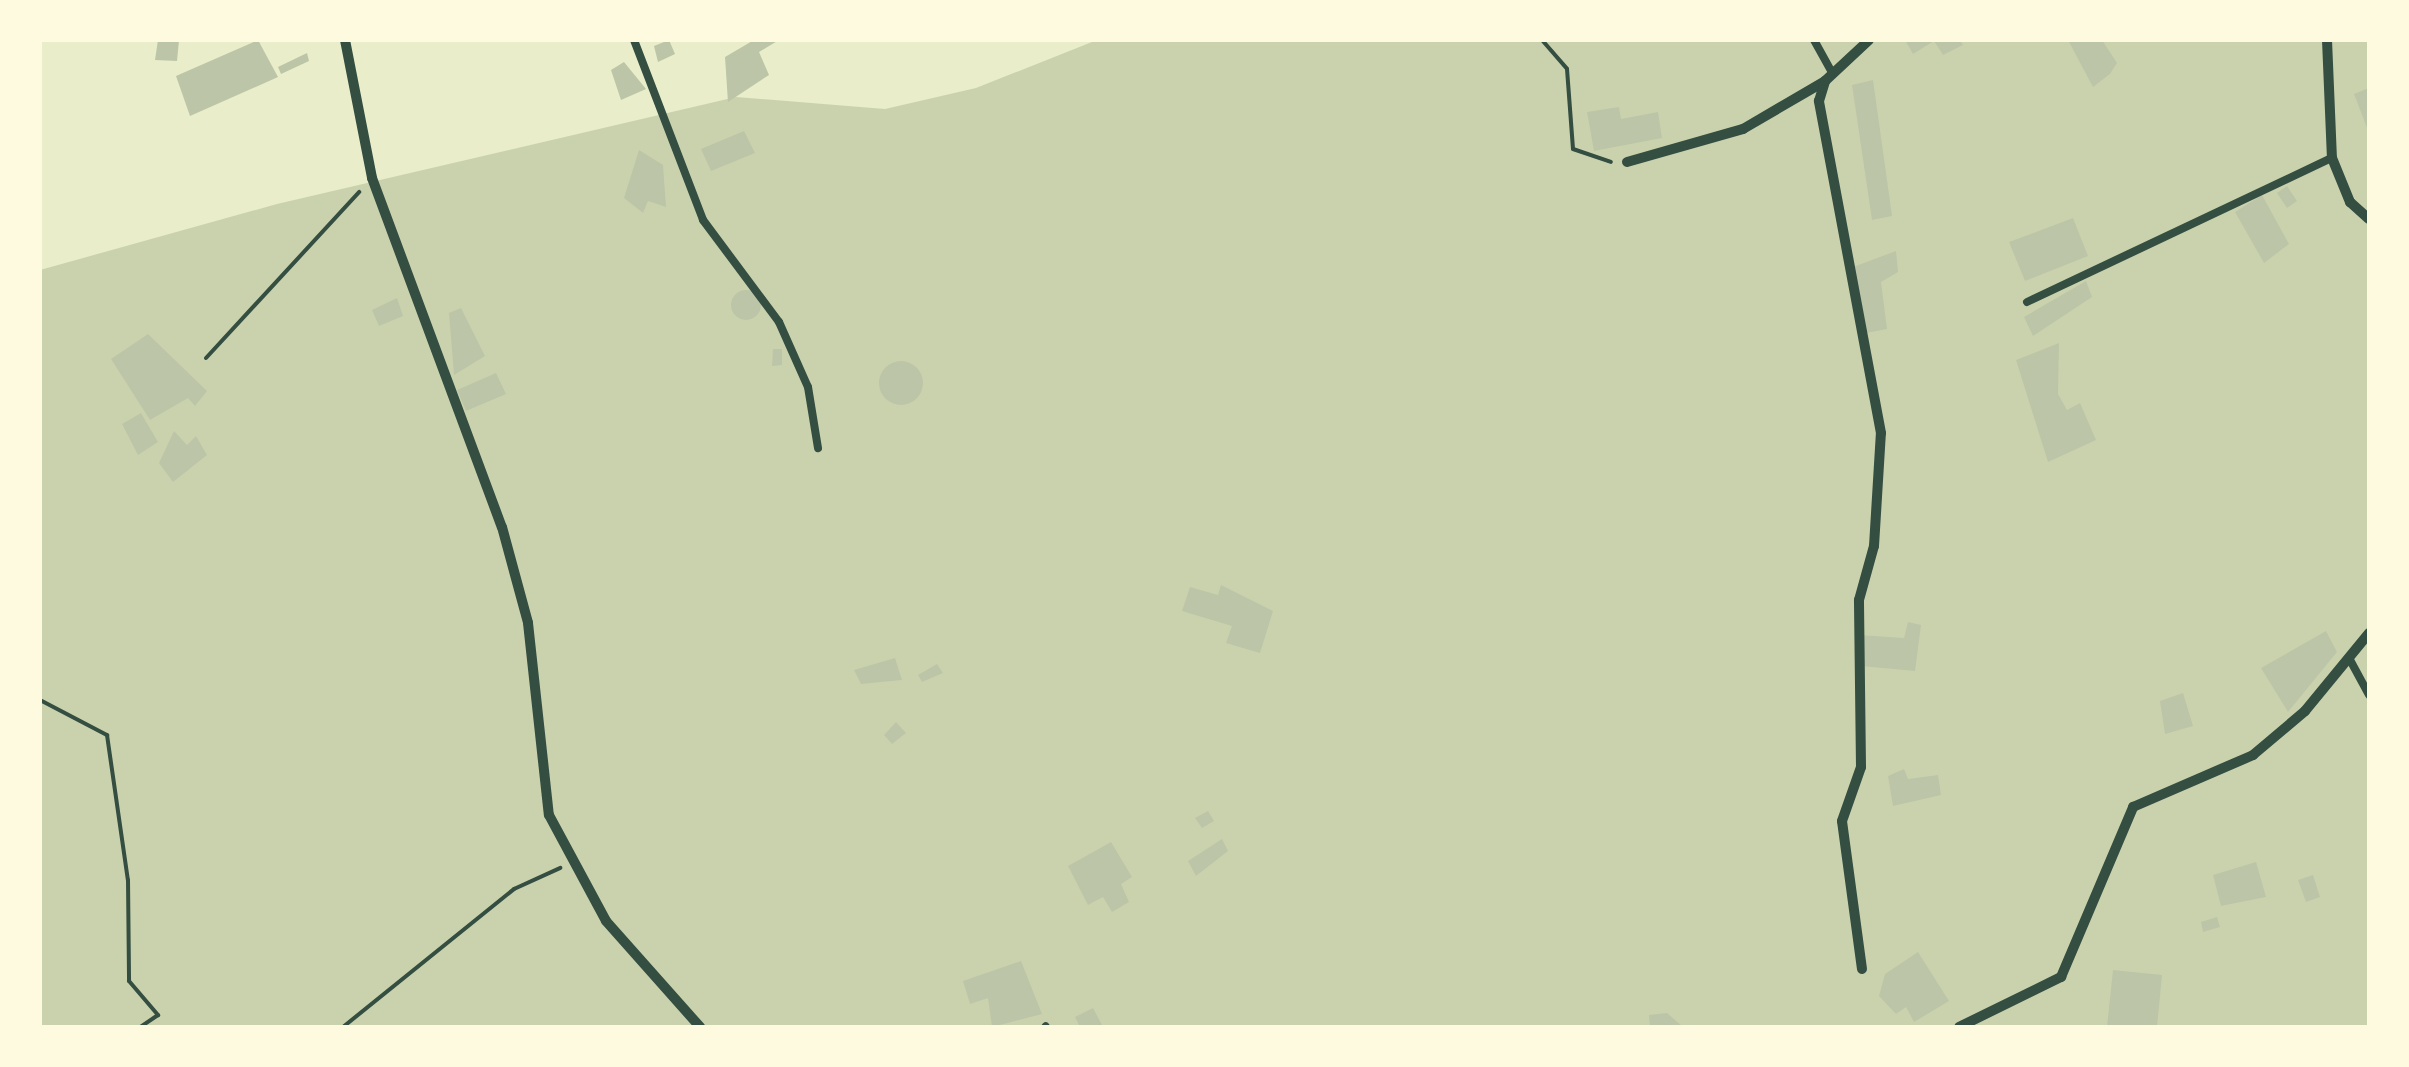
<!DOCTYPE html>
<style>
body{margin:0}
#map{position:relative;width:2409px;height:1067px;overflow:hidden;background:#e9edc9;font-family:Montserrat,sans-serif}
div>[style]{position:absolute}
.green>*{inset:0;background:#cad2ad}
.building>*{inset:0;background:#bcc5a7}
.round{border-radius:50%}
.path>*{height:4px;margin:-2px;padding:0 2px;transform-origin:2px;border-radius:2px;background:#344e41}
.service>*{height:8px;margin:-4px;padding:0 4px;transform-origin:4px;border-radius:4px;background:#344e41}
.minor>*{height:10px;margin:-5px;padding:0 5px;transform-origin:5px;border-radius:5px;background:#344e41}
span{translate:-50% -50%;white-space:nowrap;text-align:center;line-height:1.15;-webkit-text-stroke:8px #fefae0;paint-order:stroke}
.frame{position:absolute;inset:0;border:42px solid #fefae0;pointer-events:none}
</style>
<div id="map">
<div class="green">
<i style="clip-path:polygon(1097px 40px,2369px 40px,2369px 1027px,40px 1027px,40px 270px,277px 204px,736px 97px,885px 109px,976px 88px)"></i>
</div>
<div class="building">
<i style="clip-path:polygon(158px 40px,179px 40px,177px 61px,155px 60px)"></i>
<i style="clip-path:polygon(258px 40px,278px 77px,190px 116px,176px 76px)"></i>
<i style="clip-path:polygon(669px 40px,675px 54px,658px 62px,654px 46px)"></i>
<i style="clip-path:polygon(754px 40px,779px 40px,759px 52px,769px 75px,728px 102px,725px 57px)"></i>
<i style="clip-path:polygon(1905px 40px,1960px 40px,1963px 45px,1943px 55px,1934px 41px,1913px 54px)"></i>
<i style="clip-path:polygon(2068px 40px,2102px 40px,2117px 63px,2110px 74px,2093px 87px)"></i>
<i style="clip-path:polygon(307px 53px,309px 61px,281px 74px,278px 67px)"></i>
<i style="clip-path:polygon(624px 62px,646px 89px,621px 100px,611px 70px)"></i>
<i style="clip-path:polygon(1873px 80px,1892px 216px,1872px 220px,1852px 85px)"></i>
<i style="clip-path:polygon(2369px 88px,2369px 133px,2354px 94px)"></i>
<i style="clip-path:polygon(1619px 107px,1621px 119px,1658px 112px,1662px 138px,1594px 151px,1587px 112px)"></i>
<i style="clip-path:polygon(744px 131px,755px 153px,711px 171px,701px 149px)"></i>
<i style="clip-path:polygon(639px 150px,663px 165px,666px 207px,648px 201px,643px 213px,624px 198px)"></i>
<i style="clip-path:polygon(2287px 186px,2297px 201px,2287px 208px,2277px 193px)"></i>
<i style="clip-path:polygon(2262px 195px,2289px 244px,2264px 263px,2235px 212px)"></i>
<i style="clip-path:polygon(2073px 218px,2088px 256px,2025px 281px,2009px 242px)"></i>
<i style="clip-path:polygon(1896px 251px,1898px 272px,1881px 282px,1887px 329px,1866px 333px,1853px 267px)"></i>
<i style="clip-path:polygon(2086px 281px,2092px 297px,2033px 336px,2024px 317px)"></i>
<i class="round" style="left:731px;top:290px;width:30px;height:30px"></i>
<i style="clip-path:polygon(397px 298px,403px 316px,379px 326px,372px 310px)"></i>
<i style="clip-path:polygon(461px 308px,485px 356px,454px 375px,449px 313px)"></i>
<i style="clip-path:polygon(148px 334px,207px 391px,195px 406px,188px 398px,150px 420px,111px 359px)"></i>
<i style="clip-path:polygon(2059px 343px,2058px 394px,2067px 410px,2080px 403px,2096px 440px,2048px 462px,2016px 360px)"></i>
<i style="clip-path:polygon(773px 349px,782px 349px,782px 365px,772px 366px)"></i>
<i class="round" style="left:879px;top:361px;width:44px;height:44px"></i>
<i style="clip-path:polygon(496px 373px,506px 394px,466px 411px,457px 390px)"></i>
<i style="clip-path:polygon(141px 413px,158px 442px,138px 455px,122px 424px)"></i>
<i style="clip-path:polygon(174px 431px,187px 445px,196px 436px,207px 455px,173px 482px,159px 463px)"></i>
<i style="clip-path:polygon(1221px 585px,1273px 611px,1260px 653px,1226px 643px,1232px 626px,1182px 611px,1190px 587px,1218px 595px)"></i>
<i style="clip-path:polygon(1908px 622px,1921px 625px,1915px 671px,1861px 666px,1859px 635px,1904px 638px)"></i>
<i style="clip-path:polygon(2326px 631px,2337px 652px,2288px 712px,2261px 668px)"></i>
<i style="clip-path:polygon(895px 658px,902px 680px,861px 684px,854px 670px)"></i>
<i style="clip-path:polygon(937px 664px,943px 673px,922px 682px,918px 675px)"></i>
<i style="clip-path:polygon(2183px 693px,2193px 726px,2165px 734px,2160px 701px)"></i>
<i style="clip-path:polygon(896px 722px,906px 733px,892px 744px,884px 735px)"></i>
<i style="clip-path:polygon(1904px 769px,1908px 779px,1938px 775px,1941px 795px,1893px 806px,1888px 776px)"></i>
<i style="clip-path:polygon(1208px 811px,1214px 821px,1202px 828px,1195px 818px)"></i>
<i style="clip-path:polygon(1222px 839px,1228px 851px,1196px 876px,1188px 861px)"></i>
<i style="clip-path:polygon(1111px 842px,1132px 877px,1121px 884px,1129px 902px,1112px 912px,1103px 897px,1088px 905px,1068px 866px)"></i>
<i style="clip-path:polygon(2256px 862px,2266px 897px,2221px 906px,2213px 875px)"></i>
<i style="clip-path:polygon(2313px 875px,2320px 897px,2306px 902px,2298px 880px)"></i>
<i style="clip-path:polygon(2217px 917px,2220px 927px,2203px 932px,2201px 922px)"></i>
<i style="clip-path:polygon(1918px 952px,1949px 1001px,1914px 1022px,1906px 1007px,1896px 1014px,1879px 996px,1885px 974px)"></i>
<i style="clip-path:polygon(1021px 961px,1042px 1014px,992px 1027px,988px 998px,970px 1004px,963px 981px)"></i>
<i style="clip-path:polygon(2113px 970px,2162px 975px,2157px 1027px,2107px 1027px)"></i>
<i style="clip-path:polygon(1093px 1008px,1103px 1027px,1080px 1027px,1075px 1017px)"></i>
<i style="clip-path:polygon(1667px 1013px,1683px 1027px,1650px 1027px,1649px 1015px)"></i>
</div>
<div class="path">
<i style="left:1542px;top:40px;width:38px;rotate:49deg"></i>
<i style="left:1567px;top:69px;width:80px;rotate:85.7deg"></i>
<i style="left:1573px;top:149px;width:40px;rotate:18.9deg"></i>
<i style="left:206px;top:358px;width:226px;rotate:-47.3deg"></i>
<i style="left:40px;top:700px;width:76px;rotate:27.6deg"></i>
<i style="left:107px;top:735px;width:147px;rotate:81.8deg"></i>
<i style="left:128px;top:880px;width:101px;rotate:89.4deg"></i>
<i style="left:129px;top:981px;width:45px;rotate:49.5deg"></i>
<i style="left:158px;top:1015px;width:22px;rotate:146deg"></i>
<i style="left:343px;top:1027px;width:220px;rotate:-38.9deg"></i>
<i style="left:514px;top:889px;width:51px;rotate:-24.5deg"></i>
</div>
<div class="service">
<i style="left:634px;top:40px;width:193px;rotate:69deg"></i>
<i style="left:703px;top:220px;width:127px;rotate:53.3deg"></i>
<i style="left:779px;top:322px;width:71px;rotate:66deg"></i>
<i style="left:808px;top:387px;width:62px;rotate:80.7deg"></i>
<i style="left:1814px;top:40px;width:39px;rotate:61deg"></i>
<i style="left:2027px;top:302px;width:337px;rotate:-25.3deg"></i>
<i style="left:2349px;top:658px;width:42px;rotate:61.6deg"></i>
<i style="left:1045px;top:1027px;width:1px;rotate:-45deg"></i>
</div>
<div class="minor">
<i style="left:345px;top:40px;width:141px;rotate:78.9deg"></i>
<i style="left:372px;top:178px;width:372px;rotate:69.6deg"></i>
<i style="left:502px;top:527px;width:99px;rotate:74.8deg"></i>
<i style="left:528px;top:623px;width:193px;rotate:83.8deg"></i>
<i style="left:549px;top:815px;width:120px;rotate:61.7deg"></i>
<i style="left:606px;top:921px;width:142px;rotate:48.4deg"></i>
<i style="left:2327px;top:40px;width:118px;rotate:87.6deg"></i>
<i style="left:2332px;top:158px;width:48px;rotate:67.8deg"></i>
<i style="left:2350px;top:202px;width:25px;rotate:42deg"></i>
<i style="left:1627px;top:162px;width:121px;rotate:-15.9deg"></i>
<i style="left:1743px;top:129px;width:95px;rotate:-30.3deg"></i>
<i style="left:1862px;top:969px;width:149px;rotate:-97.7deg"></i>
<i style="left:1842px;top:821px;width:57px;rotate:-70.6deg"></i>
<i style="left:1861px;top:767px;width:167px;rotate:-90.7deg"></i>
<i style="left:1859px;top:600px;width:56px;rotate:-74.5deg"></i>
<i style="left:1874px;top:546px;width:113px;rotate:-86.5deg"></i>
<i style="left:1881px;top:433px;width:338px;rotate:-100.6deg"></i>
<i style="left:1819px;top:101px;width:21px;rotate:-73deg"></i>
<i style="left:1825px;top:81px;width:60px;rotate:-43deg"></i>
<i style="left:1959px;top:1027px;width:114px;rotate:-26.1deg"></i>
<i style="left:2061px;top:977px;width:185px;rotate:-67deg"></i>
<i style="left:2133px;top:807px;width:131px;rotate:-23.4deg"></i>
<i style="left:2253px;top:755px;width:68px;rotate:-40.2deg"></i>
<i style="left:2305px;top:711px;width:101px;rotate:-50.6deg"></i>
</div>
<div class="frame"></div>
</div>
